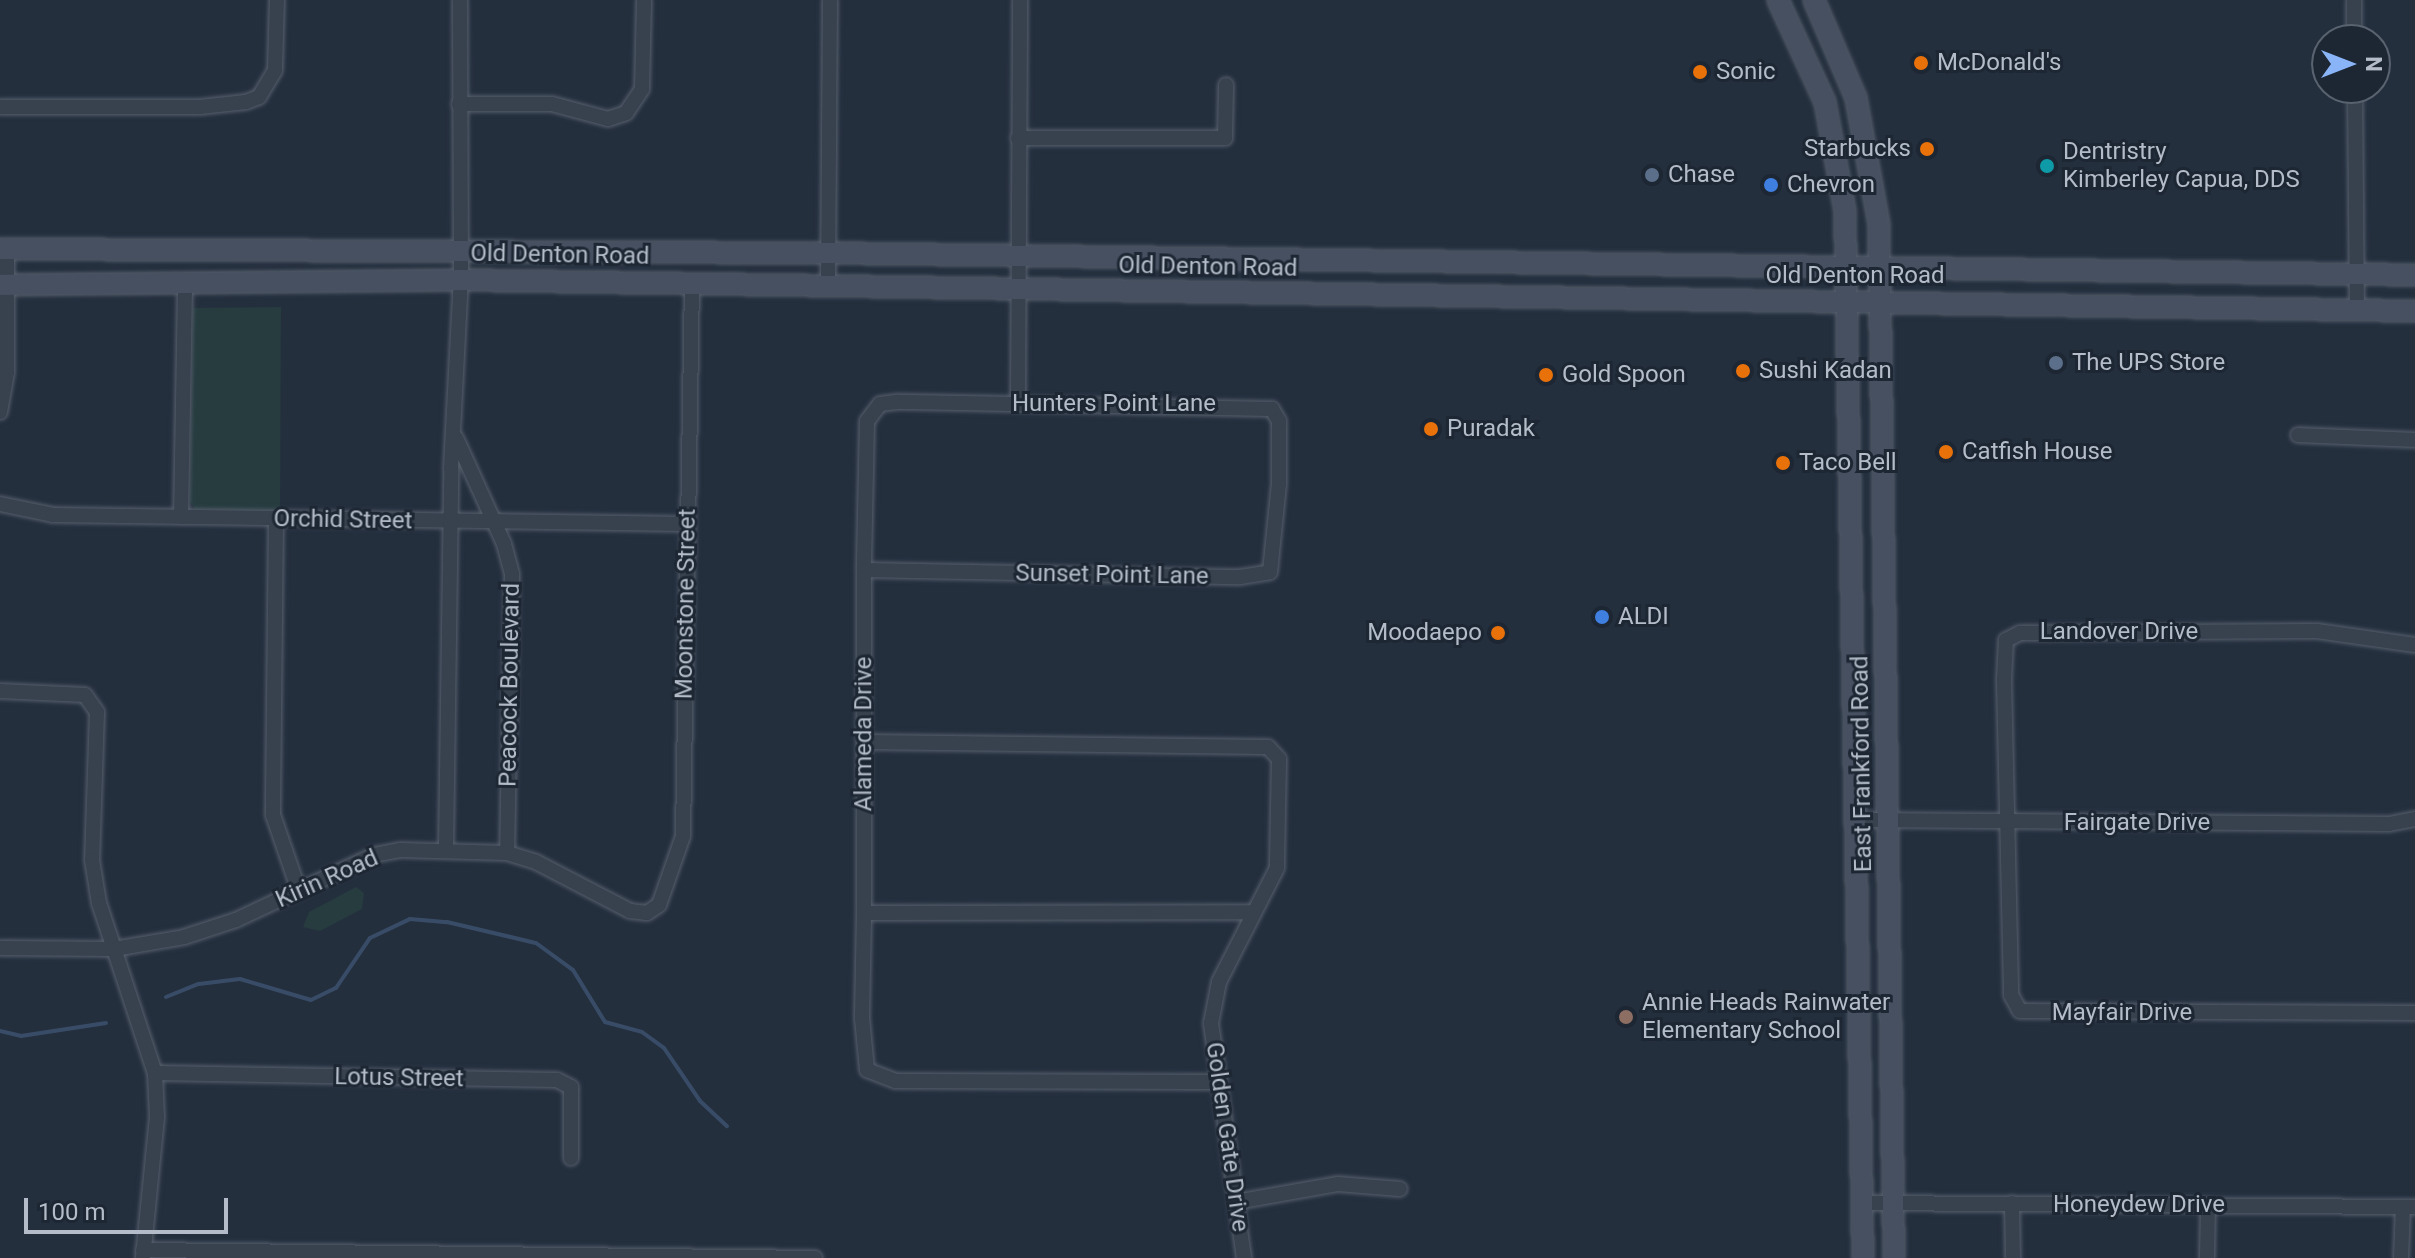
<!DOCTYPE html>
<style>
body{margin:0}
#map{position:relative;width:2415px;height:1258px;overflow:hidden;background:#242f3e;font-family:Roboto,sans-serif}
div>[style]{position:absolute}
.green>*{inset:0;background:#263c3f}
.stream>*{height:4px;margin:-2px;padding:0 2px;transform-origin:2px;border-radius:2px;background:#394c67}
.roads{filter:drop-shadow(0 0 2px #565f6c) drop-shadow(0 0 2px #565f6c)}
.street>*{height:14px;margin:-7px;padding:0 7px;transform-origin:7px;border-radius:7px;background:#38414e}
.secondary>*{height:20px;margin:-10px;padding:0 10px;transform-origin:10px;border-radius:10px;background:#465061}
.dots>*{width:22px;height:22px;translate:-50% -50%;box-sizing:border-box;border:4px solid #1d2633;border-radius:50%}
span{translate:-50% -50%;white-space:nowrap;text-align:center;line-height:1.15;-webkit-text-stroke:6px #1d2633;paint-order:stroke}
.poi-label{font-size:24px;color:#b4bcc9}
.left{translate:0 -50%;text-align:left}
.right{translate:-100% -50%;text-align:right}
.street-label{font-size:24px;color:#b4bcc9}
.north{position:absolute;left:2311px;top:24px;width:80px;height:80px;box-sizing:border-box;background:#1d2633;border:2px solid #59626f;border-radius:50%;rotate:90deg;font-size:22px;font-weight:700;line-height:32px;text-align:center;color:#b4bcc9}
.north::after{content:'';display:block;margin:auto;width:28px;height:36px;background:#8ab4f8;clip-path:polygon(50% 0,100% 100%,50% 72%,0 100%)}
.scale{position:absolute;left:24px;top:1198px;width:204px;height:36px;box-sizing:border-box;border:4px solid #b4bcc9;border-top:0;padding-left:10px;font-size:24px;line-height:28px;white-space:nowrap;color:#b4bcc9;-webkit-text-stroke:6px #1d2633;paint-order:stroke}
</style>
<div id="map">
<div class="green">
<i style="clip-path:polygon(281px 307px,280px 511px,195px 509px,190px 501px,193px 308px)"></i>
<i style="clip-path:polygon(356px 887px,364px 893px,362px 909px,320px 931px,303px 927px,309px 912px)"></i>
</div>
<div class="stream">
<i style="left:166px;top:997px;width:35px;rotate:-22deg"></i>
<i style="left:199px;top:984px;width:41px;rotate:-7deg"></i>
<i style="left:240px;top:979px;width:74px;rotate:16.5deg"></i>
<i style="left:311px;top:1000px;width:28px;rotate:-26deg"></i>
<i style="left:336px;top:988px;width:60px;rotate:-55.8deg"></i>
<i style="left:370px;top:938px;width:44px;rotate:-25.4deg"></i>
<i style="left:410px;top:919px;width:37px;rotate:5deg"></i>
<i style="left:447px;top:922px;width:91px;rotate:13.3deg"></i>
<i style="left:536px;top:943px;width:46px;rotate:36.1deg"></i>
<i style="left:573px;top:970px;width:61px;rotate:58.4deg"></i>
<i style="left:605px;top:1022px;width:38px;rotate:15deg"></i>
<i style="left:642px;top:1032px;width:27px;rotate:36deg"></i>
<i style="left:664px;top:1048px;width:64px;rotate:55.8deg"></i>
<i style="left:700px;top:1101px;width:37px;rotate:43deg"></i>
<i style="left:0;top:1031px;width:22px;rotate:13deg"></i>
<i style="left:21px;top:1036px;width:86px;rotate:-8.7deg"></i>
</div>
<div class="roads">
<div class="street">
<i style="left:2354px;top:0;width:40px;rotate:90deg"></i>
<i style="left:2355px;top:88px;width:221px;rotate:89.5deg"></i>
<i style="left:459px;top:104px;width:93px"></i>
<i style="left:552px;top:104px;width:58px;rotate:15deg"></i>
<i style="left:608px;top:119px;width:19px;rotate:-18deg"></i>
<i style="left:626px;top:113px;width:29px;rotate:-56deg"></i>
<i style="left:642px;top:89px;width:89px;rotate:-88.7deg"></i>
<i style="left:0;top:107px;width:200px"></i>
<i style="left:200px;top:107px;width:46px;rotate:-6.2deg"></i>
<i style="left:246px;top:102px;width:14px;rotate:-21deg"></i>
<i style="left:259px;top:97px;width:31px;rotate:-59deg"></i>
<i style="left:275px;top:70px;width:70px;rotate:-88.4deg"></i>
<i style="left:1018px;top:138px;width:207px"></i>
<i style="left:1225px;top:138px;width:53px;rotate:-88.9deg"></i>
<i style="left:828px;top:285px;width:285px;rotate:-89.6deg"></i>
<i style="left:1018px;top:404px;width:404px;rotate:-89.7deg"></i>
<i style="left:0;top:412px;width:41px;rotate:-80.1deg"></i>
<i style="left:7px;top:372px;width:123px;rotate:-90deg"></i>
<i style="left:2298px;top:435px;width:117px;rotate:2.4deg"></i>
<i style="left:456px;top:438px;width:116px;rotate:65.6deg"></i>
<i style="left:504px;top:544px;width:31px;rotate:75deg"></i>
<i style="left:512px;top:574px;width:279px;rotate:91deg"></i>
<i style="left:0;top:504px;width:54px;rotate:11.7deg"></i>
<i style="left:53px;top:515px;width:634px;rotate:0.81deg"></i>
<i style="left:181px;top:517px;width:236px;rotate:-89deg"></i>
<i style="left:276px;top:518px;width:297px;rotate:90.6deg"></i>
<i style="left:273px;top:815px;width:80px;rotate:71.1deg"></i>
<i style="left:864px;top:570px;width:376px;rotate:1.1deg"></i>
<i style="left:1240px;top:577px;width:30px;rotate:-9deg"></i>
<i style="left:1270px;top:572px;width:88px;rotate:-84.2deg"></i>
<i style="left:1279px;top:484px;width:63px;rotate:-90deg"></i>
<i style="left:1279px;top:421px;width:14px;rotate:-120deg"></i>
<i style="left:1272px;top:409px;width:376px;rotate:-178.9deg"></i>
<i style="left:896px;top:402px;width:16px;rotate:173deg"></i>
<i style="left:880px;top:404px;width:21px;rotate:127deg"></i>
<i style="left:867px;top:421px;width:149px;rotate:91.2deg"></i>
<i style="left:864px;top:570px;width:343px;rotate:90deg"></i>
<i style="left:864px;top:913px;width:105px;rotate:91.1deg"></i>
<i style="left:862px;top:1018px;width:52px;rotate:84.5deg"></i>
<i style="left:867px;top:1070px;width:31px;rotate:21deg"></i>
<i style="left:896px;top:1081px;width:322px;rotate:0.2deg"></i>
<i style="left:2415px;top:645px;width:99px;rotate:-171.9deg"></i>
<i style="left:2317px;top:631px;width:297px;rotate:179.6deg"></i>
<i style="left:2020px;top:633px;width:16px;rotate:153deg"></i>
<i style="left:2006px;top:640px;width:40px;rotate:92.9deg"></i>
<i style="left:2004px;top:680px;width:315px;rotate:88.7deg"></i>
<i style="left:2011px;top:995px;width:18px;rotate:61deg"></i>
<i style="left:2020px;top:1011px;width:395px;rotate:0.3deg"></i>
<i style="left:0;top:691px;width:85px;rotate:2.7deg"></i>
<i style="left:85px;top:695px;width:21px;rotate:55deg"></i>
<i style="left:97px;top:712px;width:148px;rotate:91.9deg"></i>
<i style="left:92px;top:860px;width:44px;rotate:80.8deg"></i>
<i style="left:99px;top:903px;width:179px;rotate:71.8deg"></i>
<i style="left:155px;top:1073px;width:44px;rotate:87.4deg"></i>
<i style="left:157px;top:1117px;width:142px;rotate:95.7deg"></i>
<i style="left:864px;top:742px;width:404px;rotate:0.7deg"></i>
<i style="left:1268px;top:747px;width:16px;rotate:47deg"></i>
<i style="left:1279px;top:759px;width:109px;rotate:91.1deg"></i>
<i style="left:1277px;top:868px;width:128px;rotate:117deg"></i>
<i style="left:1219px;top:982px;width:42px;rotate:101deg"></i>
<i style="left:1211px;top:1023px;width:237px;rotate:82deg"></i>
<i style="left:1859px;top:820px;width:530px;rotate:0.43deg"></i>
<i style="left:2389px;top:824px;width:26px;rotate:-11deg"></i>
<i style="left:446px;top:849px;width:381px;rotate:-89.2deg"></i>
<i style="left:451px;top:468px;width:188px;rotate:-87deg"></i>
<i style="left:461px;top:280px;width:280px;rotate:-90.2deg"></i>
<i style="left:864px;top:913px;width:389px;rotate:-0.1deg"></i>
<i style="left:0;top:948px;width:114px;rotate:0.5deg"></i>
<i style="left:114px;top:949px;width:71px;rotate:-9.7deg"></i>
<i style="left:184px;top:937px;width:55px;rotate:-18.1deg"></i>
<i style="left:236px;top:920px;width:153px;rotate:-25.2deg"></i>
<i style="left:374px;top:855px;width:26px;rotate:-11deg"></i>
<i style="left:400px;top:850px;width:107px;rotate:1.6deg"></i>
<i style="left:507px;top:853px;width:30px;rotate:17deg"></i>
<i style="left:536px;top:862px;width:106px;rotate:27.5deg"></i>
<i style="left:630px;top:911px;width:17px;rotate:7deg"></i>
<i style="left:647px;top:913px;width:14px;rotate:-34deg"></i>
<i style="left:659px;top:905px;width:73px;rotate:-70.8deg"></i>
<i style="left:683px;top:836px;width:553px;rotate:-89.07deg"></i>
<i style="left:155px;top:1073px;width:402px;rotate:1deg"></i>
<i style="left:557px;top:1080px;width:16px;rotate:27deg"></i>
<i style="left:571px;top:1087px;width:71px;rotate:90deg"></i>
<i style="left:1236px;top:1202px;width:104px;rotate:-10deg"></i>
<i style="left:1338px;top:1184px;width:62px;rotate:4.6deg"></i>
<i style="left:1864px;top:1203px;width:551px;rotate:0.42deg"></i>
<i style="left:2012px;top:1203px;width:55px;rotate:89deg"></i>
<i style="left:143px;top:1250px;width:672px;rotate:0.68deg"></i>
<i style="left:2207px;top:1258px;width:53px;rotate:-88.9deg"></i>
<i style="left:2401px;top:1258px;width:51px;rotate:-87.8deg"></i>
</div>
<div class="secondary">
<i style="left:1778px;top:0;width:112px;rotate:65.3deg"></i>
<i style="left:1825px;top:102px;width:111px;rotate:79.6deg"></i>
<i style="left:1845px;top:211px;width:1047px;rotate:89.02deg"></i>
<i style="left:1814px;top:0;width:107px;rotate:66.8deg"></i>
<i style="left:1856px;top:98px;width:128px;rotate:79.7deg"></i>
<i style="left:1879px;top:224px;width:1034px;rotate:89.17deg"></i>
<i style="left:0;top:249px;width:828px;rotate:0.28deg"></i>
<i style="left:828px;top:253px;width:1587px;rotate:0.79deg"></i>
<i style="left:0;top:285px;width:461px;rotate:-0.6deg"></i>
<i style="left:461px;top:280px;width:1954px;rotate:0.91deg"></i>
</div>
</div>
<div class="dots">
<i style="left:1921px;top:63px;background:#e8710a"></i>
<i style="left:1700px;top:72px;background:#e8710a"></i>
<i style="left:1927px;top:149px;background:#e8710a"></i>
<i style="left:2047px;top:166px;background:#0f9aa8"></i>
<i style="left:1652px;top:175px;background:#5c6f8a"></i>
<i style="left:1771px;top:185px;background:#3f7fe0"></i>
<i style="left:2056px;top:363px;background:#5c6f8a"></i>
<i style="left:1743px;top:371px;background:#e8710a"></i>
<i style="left:1546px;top:375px;background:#e8710a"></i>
<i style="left:1431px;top:429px;background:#e8710a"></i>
<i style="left:1946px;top:452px;background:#e8710a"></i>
<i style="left:1783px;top:463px;background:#e8710a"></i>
<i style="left:1602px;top:617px;background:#3f7fe0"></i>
<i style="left:1498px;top:633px;background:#e8710a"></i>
<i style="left:1626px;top:1017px;background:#8d6e63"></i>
</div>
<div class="poi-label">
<span class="left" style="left:1937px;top:63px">McDonald's</span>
<span class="left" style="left:1716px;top:72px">Sonic</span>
<span class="right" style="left:1911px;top:149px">Starbucks</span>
<span class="left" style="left:2063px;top:166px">Dentristry<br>Kimberley Capua, DDS</span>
<span class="left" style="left:1668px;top:175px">Chase</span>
<span class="left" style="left:1787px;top:185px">Chevron</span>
<span class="left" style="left:2072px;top:363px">The UPS Store</span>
<span class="left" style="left:1759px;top:371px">Sushi Kadan</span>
<span class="left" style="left:1562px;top:375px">Gold Spoon</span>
<span class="left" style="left:1447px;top:429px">Puradak</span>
<span class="left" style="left:1962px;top:452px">Catfish House</span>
<span class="left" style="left:1799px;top:463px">Taco Bell</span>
<span class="left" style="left:1618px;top:617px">ALDI</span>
<span class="right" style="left:1482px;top:633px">Moodaepo</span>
<span class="left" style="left:1642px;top:1017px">Annie Heads Rainwater<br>Elementary School</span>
</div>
<div class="street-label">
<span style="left:560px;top:255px;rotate:1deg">Old Denton Road</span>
<span style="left:1208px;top:267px;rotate:1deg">Old Denton Road</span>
<span style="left:1855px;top:276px">Old Denton Road</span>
<span style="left:1114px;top:404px">Hunters Point Lane</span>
<span style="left:343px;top:520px;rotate:1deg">Orchid Street</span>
<span style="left:1112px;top:575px;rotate:1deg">Sunset Point Lane</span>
<span style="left:686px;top:604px;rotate:-89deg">Moonstone Street</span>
<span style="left:2119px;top:632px">Landover Drive</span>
<span style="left:510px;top:685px;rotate:-89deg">Peacock Boulevard</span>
<span style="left:864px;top:734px;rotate:-90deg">Alameda Drive</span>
<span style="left:1862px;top:764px;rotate:-91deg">East Frankford Road</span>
<span style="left:2137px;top:823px">Fairgate Drive</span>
<span style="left:327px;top:879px;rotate:-24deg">Kirin Road</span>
<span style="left:2122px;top:1013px">Mayfair Drive</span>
<span style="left:399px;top:1078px;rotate:1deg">Lotus Street</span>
<span style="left:1227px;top:1137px;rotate:82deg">Golden Gate Drive</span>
<span style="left:2139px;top:1205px">Honeydew Drive</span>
</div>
<div class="north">N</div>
<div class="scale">100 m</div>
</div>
